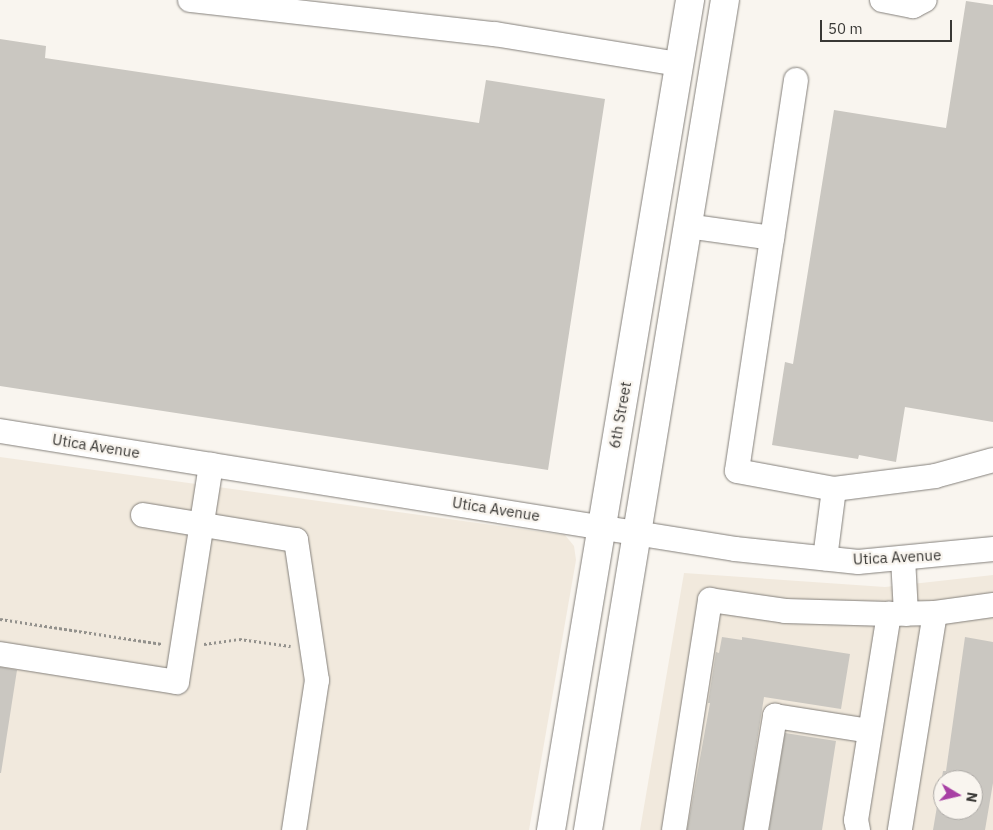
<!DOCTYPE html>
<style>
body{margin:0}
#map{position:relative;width:993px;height:830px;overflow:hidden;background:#f9f5ef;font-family:"IBM Plex Sans",sans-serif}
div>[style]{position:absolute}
.built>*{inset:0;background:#f1e9dd}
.building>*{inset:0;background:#cac7c1}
.path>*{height:3px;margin-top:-1.5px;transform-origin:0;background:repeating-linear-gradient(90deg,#93918c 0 2.5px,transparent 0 5px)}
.roads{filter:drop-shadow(0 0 1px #84807b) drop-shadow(0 0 1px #84807b)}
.minor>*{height:24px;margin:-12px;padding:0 12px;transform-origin:12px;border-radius:12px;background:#fff}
.major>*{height:28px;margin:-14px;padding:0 14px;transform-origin:14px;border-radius:14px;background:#fff}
span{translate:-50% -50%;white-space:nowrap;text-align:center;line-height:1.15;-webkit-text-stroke:4.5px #f9f5ef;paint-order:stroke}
.street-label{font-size:15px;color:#393835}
.north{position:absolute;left:933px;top:770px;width:50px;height:50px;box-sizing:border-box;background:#f9f5ef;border:1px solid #aca9a5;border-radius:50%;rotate:99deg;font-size:14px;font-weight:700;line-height:20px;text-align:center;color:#393835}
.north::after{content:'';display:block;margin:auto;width:18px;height:22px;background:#a840a4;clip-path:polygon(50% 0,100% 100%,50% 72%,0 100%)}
.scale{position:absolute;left:820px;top:20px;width:132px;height:22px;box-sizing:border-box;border:2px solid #393835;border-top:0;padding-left:6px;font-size:15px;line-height:18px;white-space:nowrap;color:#393835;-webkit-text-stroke:4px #f9f5ef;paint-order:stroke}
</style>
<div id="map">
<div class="built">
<i style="clip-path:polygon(0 457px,565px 535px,574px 546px,576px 560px,529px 830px,0 830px)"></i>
<i style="clip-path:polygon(evenodd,684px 573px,885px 587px,993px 575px,993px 830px,640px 830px,684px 573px,943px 780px,973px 780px,973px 810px,943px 810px,943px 780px)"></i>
</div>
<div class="building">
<i style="clip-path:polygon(966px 1px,993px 5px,993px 422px,905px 407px,896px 462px,859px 455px,858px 459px,772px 445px,785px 362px,793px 364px,834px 110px,946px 128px)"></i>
<i style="clip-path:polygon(0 39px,46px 46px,45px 58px,479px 123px,486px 80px,605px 99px,548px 470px,0 386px)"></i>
<i style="clip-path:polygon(722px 637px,742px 640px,742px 637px,850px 654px,841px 709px,764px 697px,743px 830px,687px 830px,710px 703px,708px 703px,716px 652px,719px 653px)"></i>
<i style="clip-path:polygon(evenodd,965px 637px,993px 642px,993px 783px,985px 830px,933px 830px,943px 771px,946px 771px,965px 637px,943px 780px,973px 780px,973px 810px,943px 810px,943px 780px)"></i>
<i style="clip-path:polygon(0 667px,17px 670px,1px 773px,0 773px)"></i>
<i style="clip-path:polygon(785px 733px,836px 741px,822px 830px,769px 830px)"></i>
</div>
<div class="path">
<i style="left:0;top:619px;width:164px;rotate:8.8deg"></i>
<i style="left:204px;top:644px;width:35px;rotate:-8deg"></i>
<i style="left:239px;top:639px;width:52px;rotate:7.7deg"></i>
</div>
<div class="roads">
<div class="minor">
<i style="left:190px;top:0;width:307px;rotate:6.4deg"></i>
<i style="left:495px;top:34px;width:186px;rotate:9.3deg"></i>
<i style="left:882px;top:0;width:32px;rotate:11deg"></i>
<i style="left:913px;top:6px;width:13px;rotate:-27deg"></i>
<i style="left:796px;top:80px;width:395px;rotate:98.6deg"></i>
<i style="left:737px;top:471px;width:99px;rotate:10.5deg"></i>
<i style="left:834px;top:489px;width:70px;rotate:97.4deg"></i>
<i style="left:687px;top:226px;width:86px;rotate:8deg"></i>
<i style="left:0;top:431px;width:744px;rotate:9.12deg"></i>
<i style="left:735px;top:549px;width:124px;rotate:6deg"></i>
<i style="left:858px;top:562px;width:136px;rotate:-5.5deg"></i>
<i style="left:834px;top:489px;width:102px;rotate:-7.3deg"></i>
<i style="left:935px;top:476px;width:60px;rotate:-15.4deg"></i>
<i style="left:143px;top:515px;width:155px;rotate:9.3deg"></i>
<i style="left:296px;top:540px;width:142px;rotate:81.5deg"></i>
<i style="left:317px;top:680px;width:152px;rotate:98.7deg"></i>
<i style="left:903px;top:558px;width:56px;rotate:86.9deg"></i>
<i style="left:935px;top:613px;width:59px;rotate:-7.9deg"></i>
<i style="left:0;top:654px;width:179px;rotate:9deg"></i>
<i style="left:177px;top:682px;width:220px;rotate:-81.1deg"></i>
<i style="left:674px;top:830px;width:233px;rotate:-81.1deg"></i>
<i style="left:710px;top:600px;width:76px;rotate:8.3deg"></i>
<i style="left:785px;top:611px;width:104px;rotate:1.7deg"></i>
<i style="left:756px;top:830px;width:116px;rotate:-80.5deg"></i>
<i style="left:775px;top:716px;width:96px;rotate:9deg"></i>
<i style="left:858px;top:830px;width:10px;rotate:-101deg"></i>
<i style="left:856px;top:820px;width:209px;rotate:-80.9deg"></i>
<i style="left:889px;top:614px;width:46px;rotate:-1.2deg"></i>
<i style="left:935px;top:613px;width:220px;rotate:99.2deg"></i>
</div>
<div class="major">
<i style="left:551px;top:830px;width:842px;rotate:-80.49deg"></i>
<i style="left:588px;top:830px;width:841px;rotate:-80.63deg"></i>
</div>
</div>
<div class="street-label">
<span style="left:620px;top:415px;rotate:-80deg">6th Street</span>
<span style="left:96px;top:446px;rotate:9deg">Utica Avenue</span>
<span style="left:496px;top:509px;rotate:9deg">Utica Avenue</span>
<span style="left:897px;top:557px;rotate:-3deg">Utica Avenue</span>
</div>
<div class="north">N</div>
<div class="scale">50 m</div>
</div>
